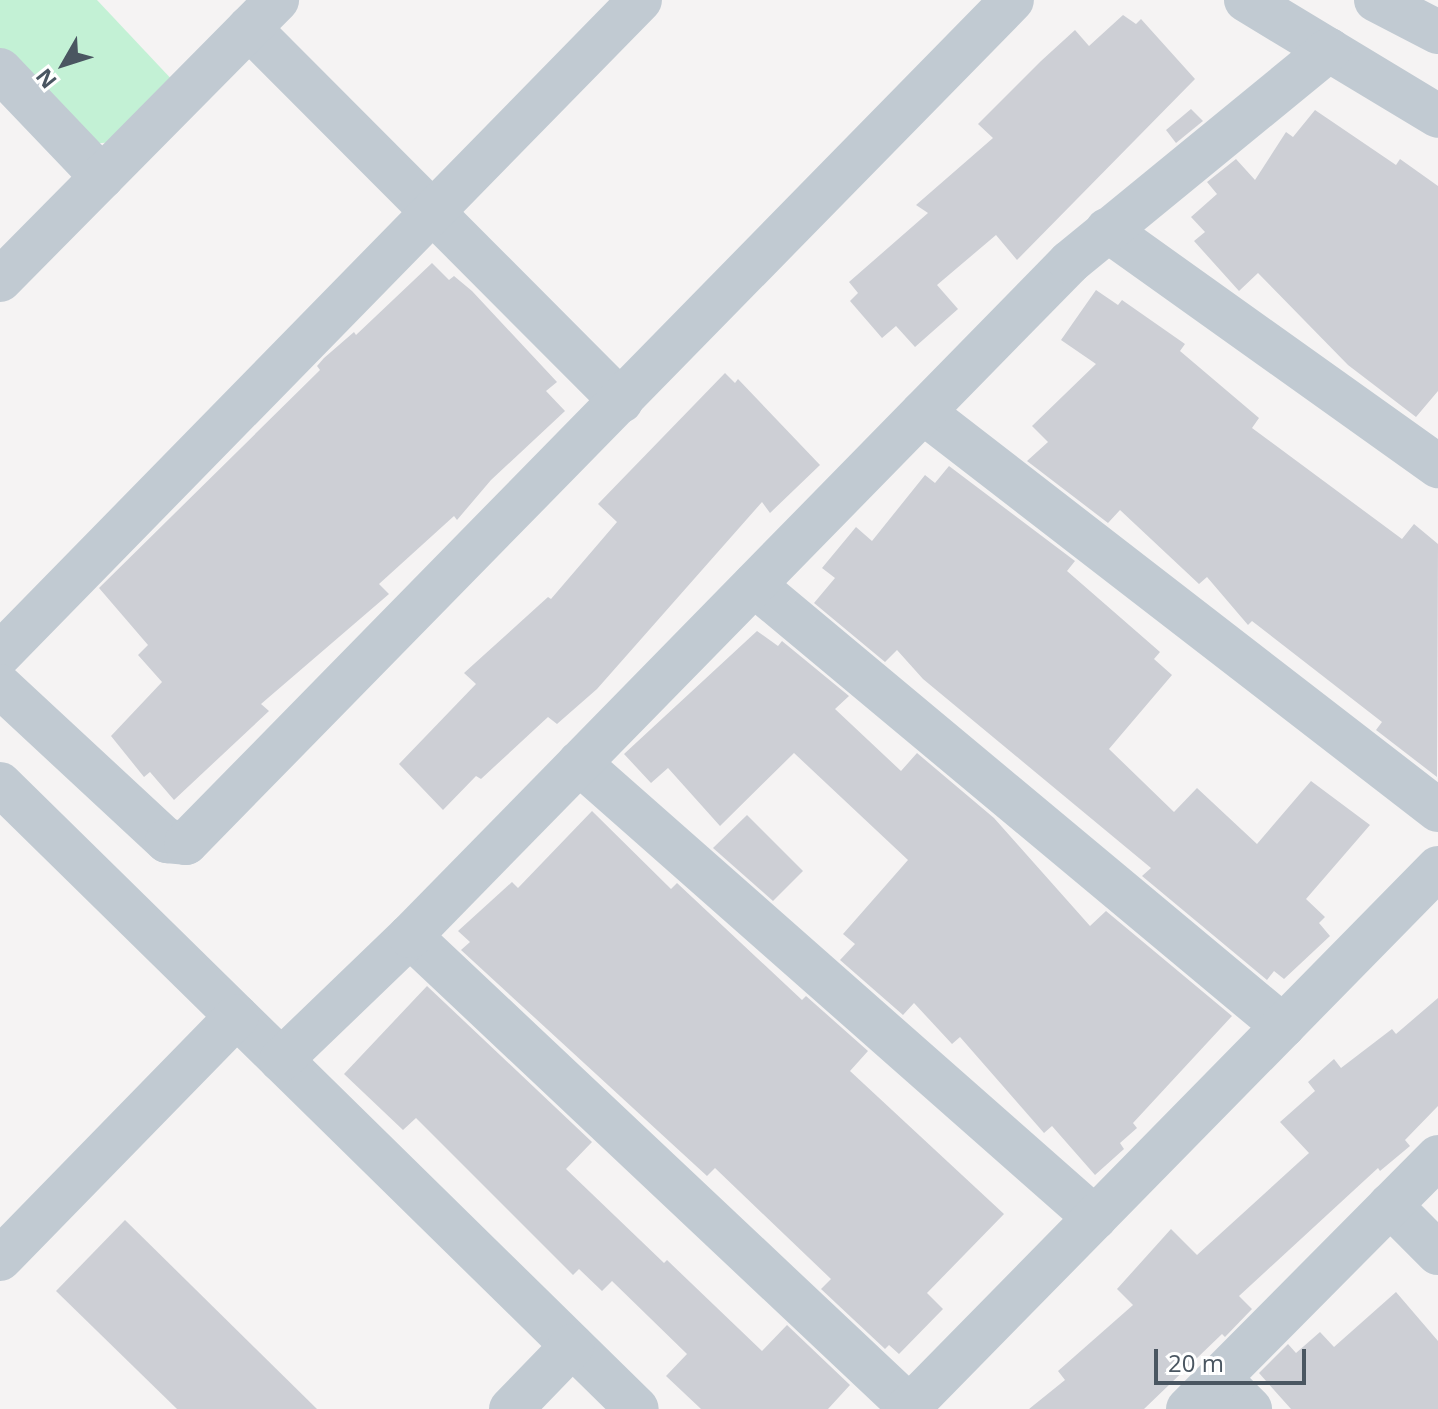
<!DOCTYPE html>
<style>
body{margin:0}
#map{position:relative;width:1438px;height:1409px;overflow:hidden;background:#f5f3f3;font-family:"Open Sans",sans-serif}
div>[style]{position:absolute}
.green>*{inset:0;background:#c3f1d5}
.building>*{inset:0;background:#cdcfd5}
.minor>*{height:44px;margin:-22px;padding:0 22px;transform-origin:22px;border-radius:22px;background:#c1cad2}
span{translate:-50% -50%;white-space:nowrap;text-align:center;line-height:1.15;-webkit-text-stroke:7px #fff;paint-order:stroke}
.north{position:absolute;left:24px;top:24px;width:80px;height:80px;-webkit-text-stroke:6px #fff;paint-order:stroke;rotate:231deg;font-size:22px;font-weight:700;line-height:32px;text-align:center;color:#4a5661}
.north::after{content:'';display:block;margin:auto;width:28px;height:36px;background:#4a5661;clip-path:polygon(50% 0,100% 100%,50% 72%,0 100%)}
.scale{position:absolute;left:1154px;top:1349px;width:152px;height:36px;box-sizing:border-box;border:4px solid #4a5661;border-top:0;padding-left:10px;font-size:24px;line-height:28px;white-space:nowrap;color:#4a5661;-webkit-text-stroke:6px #fff;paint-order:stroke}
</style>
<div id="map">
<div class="green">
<i style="clip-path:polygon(0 0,97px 0,176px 84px,114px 142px,89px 144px,0 52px)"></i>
</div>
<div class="building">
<i style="clip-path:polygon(1123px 15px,1136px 24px,1141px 19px,1195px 79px,1017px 260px,996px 235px,937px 285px,958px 309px,915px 347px,896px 326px,882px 338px,850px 301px,858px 293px,849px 282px,928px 213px,916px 205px,993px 138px,978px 124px,1041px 61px,1075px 30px,1089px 46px)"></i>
<i style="clip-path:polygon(1191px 109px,1203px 121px,1176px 143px,1166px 130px)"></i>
<i style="clip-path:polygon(1315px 110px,1396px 165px,1400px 159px,1438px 186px,1438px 391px,1416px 417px,1348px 365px,1258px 273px,1239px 291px,1194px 241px,1205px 232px,1191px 217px,1217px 194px,1207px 182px,1236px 159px,1255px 180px,1286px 132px,1293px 137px)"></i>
<i style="clip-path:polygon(432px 263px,449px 280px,454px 276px,472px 291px,557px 382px,546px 391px,565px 411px,491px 480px,457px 520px,454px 516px,379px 584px,389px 594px,261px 704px,269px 711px,174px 800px,150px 772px,144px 777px,111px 736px,162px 682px,138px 655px,148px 645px,99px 588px,320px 370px,317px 366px,324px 358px,354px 332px,356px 335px)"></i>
<i style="clip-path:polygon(1096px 290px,1118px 305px,1122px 300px,1185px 344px,1180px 351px,1259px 418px,1252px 428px,1402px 539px,1414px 524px,1438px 544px,1437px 777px,1376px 730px,1382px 722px,1252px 621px,1248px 625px,1207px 577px,1199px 584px,1120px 510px,1108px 523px,1027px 461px,1048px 442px,1032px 426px,1096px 364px,1061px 340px)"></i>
<i style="clip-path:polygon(725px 373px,735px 383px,738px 379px,820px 465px,770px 513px,762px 502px,597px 689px,557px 724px,548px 717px,481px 779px,476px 776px,443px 810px,399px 764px,476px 684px,464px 673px,548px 597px,551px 599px,617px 522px,598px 504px)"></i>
<i style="clip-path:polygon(949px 466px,1075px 561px,1067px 571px,1160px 652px,1154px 659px,1172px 675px,1109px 749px,1174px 812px,1197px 788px,1257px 844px,1311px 781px,1370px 825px,1306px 899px,1325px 917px,1319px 923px,1330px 936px,1284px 979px,1274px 971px,1267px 980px,1142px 876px,1151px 868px,923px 679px,897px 650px,885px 662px,814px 603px,835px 578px,822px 568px,856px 527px,872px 541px,925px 475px,935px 483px)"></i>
<i style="clip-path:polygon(757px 631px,778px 646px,782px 641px,849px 696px,835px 709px,901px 771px,917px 753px,994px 818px,1090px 926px,1106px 911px,1232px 1016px,1133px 1123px,1137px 1128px,1120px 1143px,1124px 1149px,1095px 1175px,1052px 1126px,1044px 1133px,960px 1037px,952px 1044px,914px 1003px,903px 1015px,840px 960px,855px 944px,843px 934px,908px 860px,794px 753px,720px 826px,668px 768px,651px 783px,624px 754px)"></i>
<i style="clip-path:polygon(592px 811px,671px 889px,677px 883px,802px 1000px,806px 996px,868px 1051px,850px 1071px,1004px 1214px,927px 1293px,943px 1309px,899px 1354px,889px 1345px,885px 1349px,821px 1289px,831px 1279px,715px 1168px,707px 1176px,461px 950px,470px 942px,458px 931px,512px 882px,518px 888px)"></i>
<i style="clip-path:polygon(747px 815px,803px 871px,773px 901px,713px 848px)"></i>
<i style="clip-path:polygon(427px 986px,592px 1142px,566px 1169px,664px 1263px,667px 1260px,762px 1351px,787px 1325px,850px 1385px,828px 1409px,701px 1409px,666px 1376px,687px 1354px,612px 1281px,602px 1291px,579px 1269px,573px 1275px,416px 1118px,403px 1130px,344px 1074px)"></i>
<i style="clip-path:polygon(1438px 998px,1438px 1106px,1405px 1140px,1410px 1146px,1380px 1171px,1378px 1168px,1239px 1296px,1252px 1309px,1225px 1337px,1222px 1334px,1144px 1409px,1029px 1409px,1065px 1380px,1058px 1371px,1133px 1305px,1117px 1289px,1171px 1229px,1197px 1255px,1309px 1153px,1280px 1122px,1315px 1091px,1308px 1082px,1334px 1059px,1341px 1068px,1392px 1029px,1396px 1034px)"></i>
<i style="clip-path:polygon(125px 1220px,317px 1409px,177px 1409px,56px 1291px)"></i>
<i style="clip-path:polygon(1396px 1292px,1438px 1341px,1438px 1409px,1291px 1409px,1259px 1373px,1288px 1344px,1296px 1353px,1320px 1332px,1334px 1347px)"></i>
</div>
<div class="minor">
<i style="left:1246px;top:0;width:224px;rotate:31.1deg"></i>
<i style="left:1376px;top:0;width:70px;rotate:27.3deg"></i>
<i style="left:249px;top:28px;width:527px;rotate:45.08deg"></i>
<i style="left:0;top:70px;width:148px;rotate:46.4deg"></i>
<i style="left:1107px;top:230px;width:407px;rotate:35.5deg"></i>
<i style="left:0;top:280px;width:394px;rotate:-45.3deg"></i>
<i style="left:923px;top:412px;width:651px;rotate:37.7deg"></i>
<i style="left:754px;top:585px;width:689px;rotate:39.82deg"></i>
<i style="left:0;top:654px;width:915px;rotate:-45.62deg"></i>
<i style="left:0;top:686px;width:228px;rotate:42.9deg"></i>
<i style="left:167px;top:841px;width:19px;rotate:6deg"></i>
<i style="left:186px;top:843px;width:1180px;rotate:-45.58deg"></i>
<i style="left:579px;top:763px;width:688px;rotate:41.41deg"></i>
<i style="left:0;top:784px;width:892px;rotate:44.46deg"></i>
<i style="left:410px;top:936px;width:687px;rotate:43.29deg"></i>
<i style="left:281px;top:1060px;width:179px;rotate:-43.9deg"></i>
<i style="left:410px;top:936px;width:943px;rotate:-45.6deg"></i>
<i style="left:1070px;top:262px;width:335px;rotate:-39.3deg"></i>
<i style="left:1390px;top:1205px;width:68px;rotate:45deg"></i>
<i style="left:0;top:1259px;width:339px;rotate:-45.7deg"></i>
<i style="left:1219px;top:1378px;width:44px;rotate:45deg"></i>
<i style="left:511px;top:1409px;width:88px;rotate:-45.9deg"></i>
<i style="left:907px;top:1409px;width:758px;rotate:-45.53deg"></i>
<i style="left:1188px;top:1409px;width:355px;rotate:-45.2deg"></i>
</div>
<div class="north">N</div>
<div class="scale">20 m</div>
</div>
